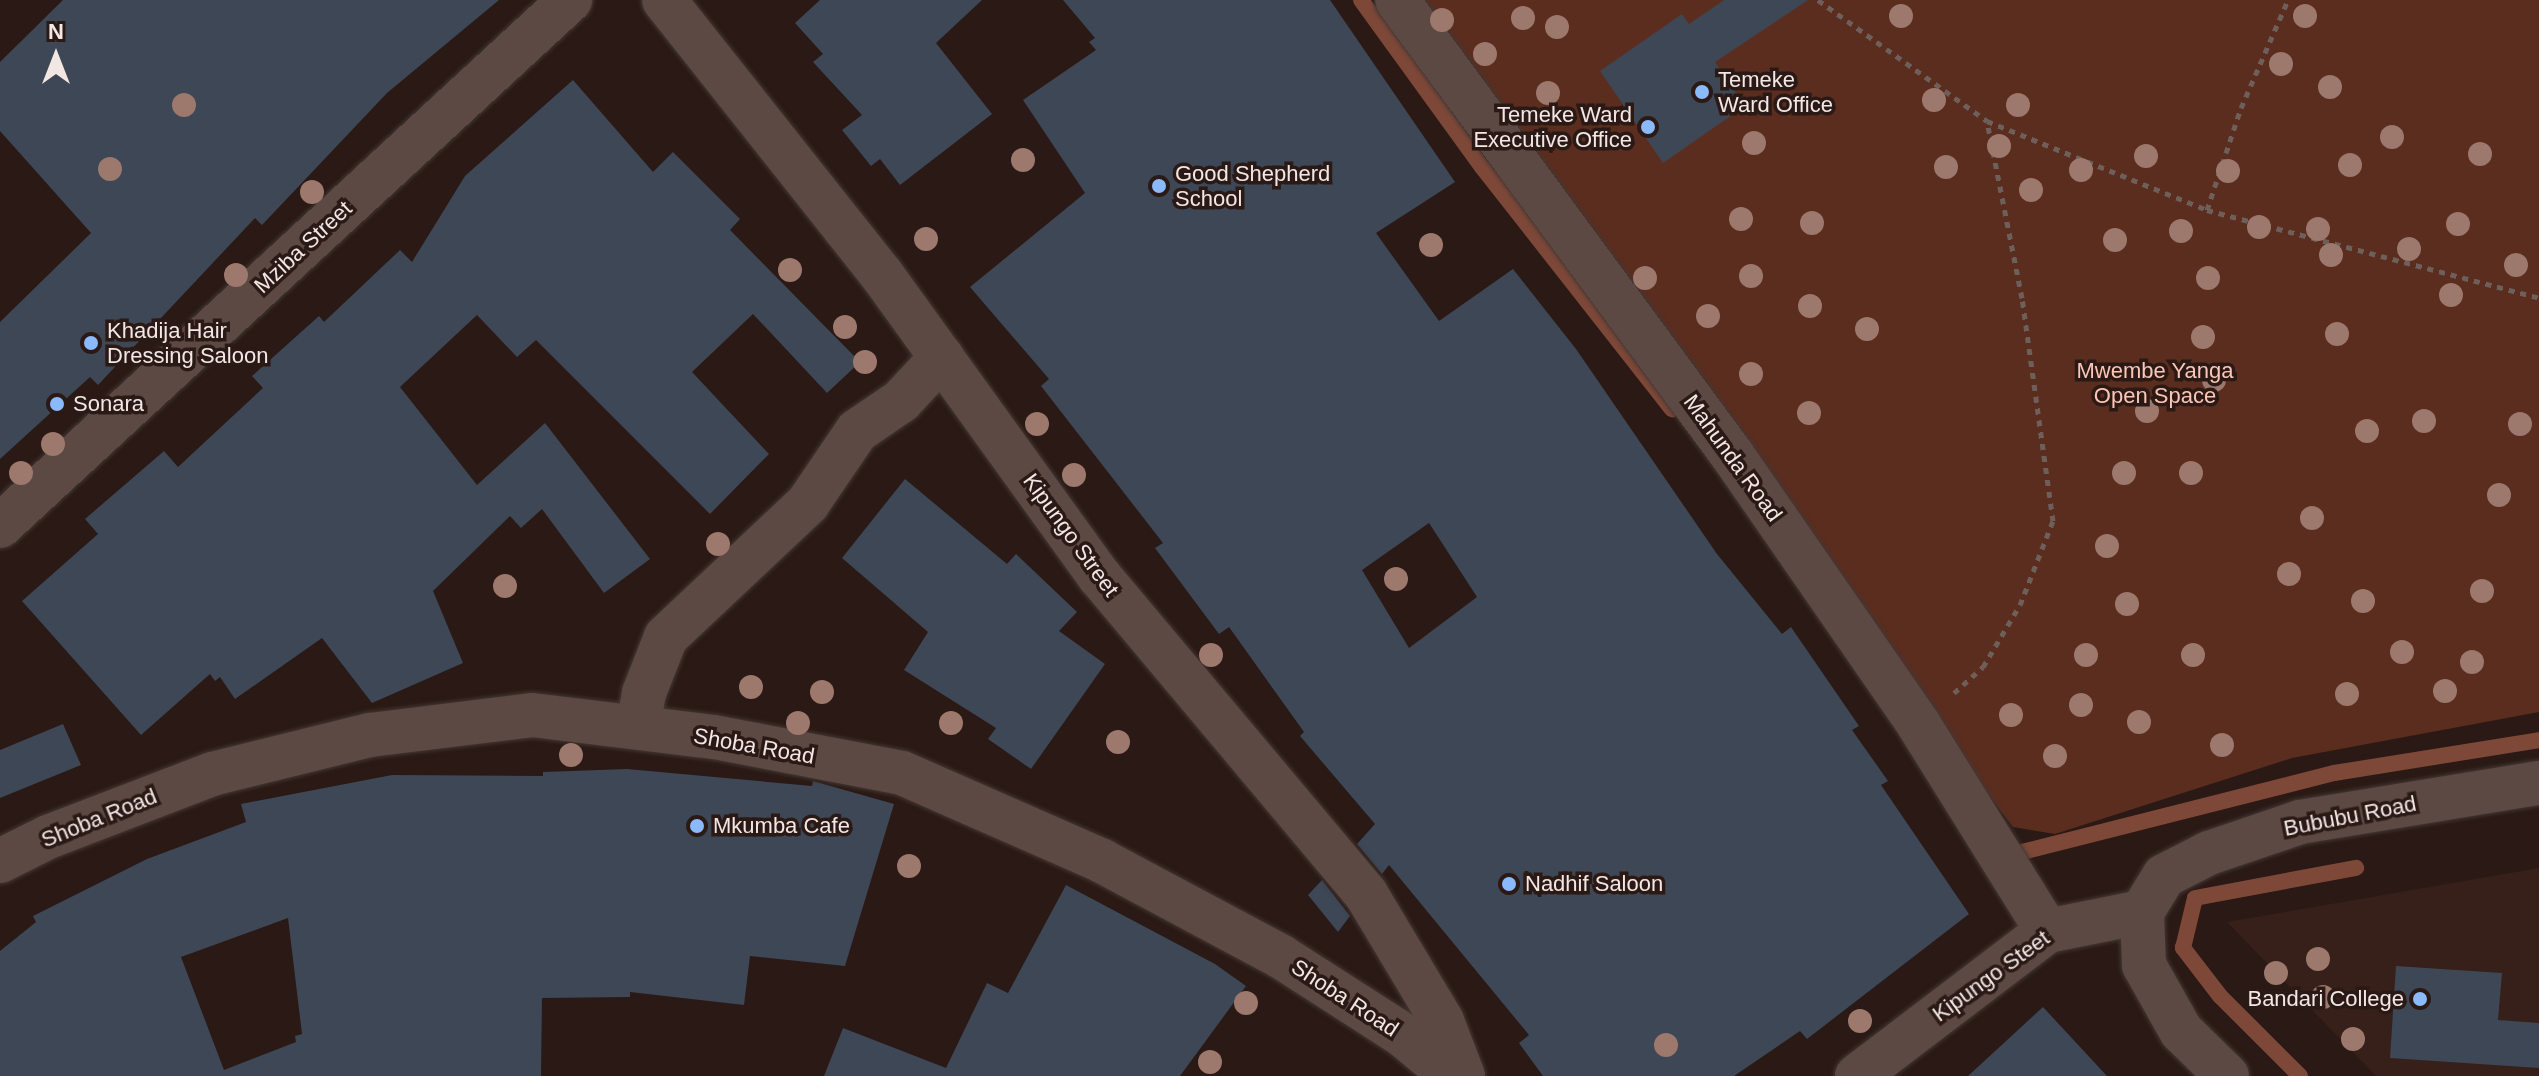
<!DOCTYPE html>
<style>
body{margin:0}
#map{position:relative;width:2539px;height:1076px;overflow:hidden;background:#2a1914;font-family:Arial,sans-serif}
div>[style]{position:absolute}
.built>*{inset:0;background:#372019}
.green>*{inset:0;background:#5b2d1f}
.stream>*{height:16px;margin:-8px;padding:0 8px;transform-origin:8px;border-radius:8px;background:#7e4838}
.building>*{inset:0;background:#3d4755}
.path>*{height:5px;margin-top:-2.5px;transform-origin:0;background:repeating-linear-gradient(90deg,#6e5f5a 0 6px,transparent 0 12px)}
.roads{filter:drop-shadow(0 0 2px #433734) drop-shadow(0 0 2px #433734)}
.minor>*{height:44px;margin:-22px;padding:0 22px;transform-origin:22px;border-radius:22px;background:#5c4943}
.trees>*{width:24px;height:24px;margin:-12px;border-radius:50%;background:#9d786d}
.dots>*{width:22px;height:22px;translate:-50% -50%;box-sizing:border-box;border:4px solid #2a1914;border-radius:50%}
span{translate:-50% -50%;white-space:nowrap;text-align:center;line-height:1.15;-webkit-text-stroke:7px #2a1914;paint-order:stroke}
.poi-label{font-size:22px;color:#f2e7e3}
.left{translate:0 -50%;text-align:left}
.right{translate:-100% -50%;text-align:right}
.street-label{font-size:22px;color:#f2e7e3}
.park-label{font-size:22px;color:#fbc6b6}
.north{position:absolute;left:16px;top:16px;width:80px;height:80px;-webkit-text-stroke:6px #2a1914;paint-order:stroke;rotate:0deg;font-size:22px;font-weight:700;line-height:32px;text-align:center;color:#f2e7e3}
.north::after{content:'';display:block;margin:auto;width:28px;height:36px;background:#f2e7e3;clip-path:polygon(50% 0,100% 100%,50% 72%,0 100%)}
</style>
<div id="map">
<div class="built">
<i style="clip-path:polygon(2539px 868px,2539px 1076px,2376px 1076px,2227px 922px)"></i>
</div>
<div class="green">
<i style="clip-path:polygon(1385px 0,2539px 0,2539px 712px,2292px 758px,2055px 834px,2013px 827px)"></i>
</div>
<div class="stream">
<i style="left:1361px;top:0;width:206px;rotate:54.1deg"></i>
<i style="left:1482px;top:167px;width:308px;rotate:51.9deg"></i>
<i style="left:2009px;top:846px;width:9px;rotate:58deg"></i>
<i style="left:2014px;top:854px;width:330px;rotate:-14.2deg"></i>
<i style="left:2334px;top:773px;width:208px;rotate:-9.1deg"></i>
<i style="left:2300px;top:1076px;width:113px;rotate:-135deg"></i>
<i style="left:2220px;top:996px;width:61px;rotate:-127.6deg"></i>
<i style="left:2183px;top:948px;width:51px;rotate:-76.5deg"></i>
<i style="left:2195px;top:898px;width:164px;rotate:-10.6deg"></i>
</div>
<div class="building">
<i style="clip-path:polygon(63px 0,499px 0,387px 93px,262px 225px,255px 218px,98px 385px,90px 377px,0 459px,0 322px,91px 233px,0 131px,0 62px)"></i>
<i style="clip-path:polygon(820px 0,982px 0,936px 43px,992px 114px,900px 185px,880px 159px,871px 166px,842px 130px,862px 115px,813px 62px,823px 54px,795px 23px)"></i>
<i style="clip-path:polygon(evenodd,1063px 0,1330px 0,1455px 182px,1376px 233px,1439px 321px,1513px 269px,1576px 349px,1717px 554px,1782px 634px,1791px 627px,1859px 726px,1852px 730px,1888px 781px,1881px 785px,1969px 914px,1807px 1039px,1800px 1031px,1734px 1076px,1543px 1076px,1519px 1043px,1529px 1035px,1389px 865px,1382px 874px,1357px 844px,1375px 824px,1300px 736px,1304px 732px,1229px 627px,1219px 634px,1155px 548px,1163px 543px,1041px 386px,1049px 379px,970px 287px,1085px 193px,1023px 100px,1096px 50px,1089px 42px,1095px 38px,1063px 0,1429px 523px,1477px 597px,1409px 648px,1362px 570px,1429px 523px)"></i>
<i style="clip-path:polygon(1724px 0,1808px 0,1715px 62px,1745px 106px,1663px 163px,1600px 71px,1682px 14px,1689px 24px)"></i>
<i style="clip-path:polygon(573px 80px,653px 172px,673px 152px,740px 219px,730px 230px,860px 362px,827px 393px,753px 314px,692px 372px,769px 454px,710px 514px,536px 340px,517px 357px,477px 315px,400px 387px,477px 485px,545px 423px,650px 559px,604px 593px,542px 509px,521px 528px,510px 516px,433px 591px,463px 663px,372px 703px,322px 638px,235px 699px,220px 677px,215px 681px,210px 674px,141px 735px,22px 601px,98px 534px,85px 519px,164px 451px,178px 467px,263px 388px,252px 376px,319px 316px,324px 322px,400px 250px,412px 262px,465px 176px)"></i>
<i style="clip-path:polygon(905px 479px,1007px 564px,1016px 554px,1077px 612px,1059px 631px,1105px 664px,1031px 769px,988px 739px,996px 728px,904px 670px,928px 632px,842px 558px)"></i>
<i style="clip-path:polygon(63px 724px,81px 765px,0 798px,0 750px)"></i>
<i style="clip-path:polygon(evenodd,627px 769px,812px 786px,813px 781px,894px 804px,845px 966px,750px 956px,744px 1005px,630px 992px,630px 997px,542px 998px,541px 1076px,0 1076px,0 951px,36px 922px,33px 916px,147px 859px,246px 822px,241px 804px,392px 775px,543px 776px,543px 772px,627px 769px,288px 918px,302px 1034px,295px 1036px,296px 1042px,224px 1070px,181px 957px,288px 918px)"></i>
<i style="clip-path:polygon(1322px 880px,1350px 916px,1338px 932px,1308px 895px)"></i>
<i style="clip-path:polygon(1066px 885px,1215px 964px,1246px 986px,1180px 1076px,824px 1076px,843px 1028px,946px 1068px,987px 983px,1008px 993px)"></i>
<i style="clip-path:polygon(2396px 966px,2502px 973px,2498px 1020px,2539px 1023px,2539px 1068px,2390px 1058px)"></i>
<i style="clip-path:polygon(2043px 1007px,2107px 1076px,1968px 1076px)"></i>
</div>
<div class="path">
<i style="left:1818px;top:0;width:208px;rotate:35.6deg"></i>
<i style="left:1987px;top:121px;width:237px;rotate:22deg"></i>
<i style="left:2207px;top:210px;width:343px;rotate:14.8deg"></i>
<i style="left:2207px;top:210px;width:108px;rotate:-71.6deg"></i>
<i style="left:2241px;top:108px;width:118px;rotate:-66.5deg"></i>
<i style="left:1954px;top:693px;width:39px;rotate:-42deg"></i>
<i style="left:1983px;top:667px;width:72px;rotate:-59.2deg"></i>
<i style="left:2020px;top:605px;width:90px;rotate:-68.6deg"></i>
<i style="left:2053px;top:521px;width:225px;rotate:-97.9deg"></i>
<i style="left:2022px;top:298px;width:179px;rotate:-101.2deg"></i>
</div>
<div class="roads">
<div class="minor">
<i style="left:664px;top:0;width:351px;rotate:51.6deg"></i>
<i style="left:882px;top:275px;width:372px;rotate:54.2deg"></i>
<i style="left:1100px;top:577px;width:414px;rotate:50deg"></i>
<i style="left:1366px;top:894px;width:148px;rotate:59.1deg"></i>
<i style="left:1442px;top:1021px;width:59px;rotate:69.1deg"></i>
<i style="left:1397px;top:0;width:566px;rotate:53.62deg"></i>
<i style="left:1733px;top:456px;width:327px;rotate:55.3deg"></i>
<i style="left:1919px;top:725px;width:243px;rotate:58.1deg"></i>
<i style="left:0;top:526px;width:776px;rotate:-42.7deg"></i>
<i style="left:638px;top:727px;width:35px;rotate:-80deg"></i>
<i style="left:644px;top:693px;width:60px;rotate:-68.6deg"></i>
<i style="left:666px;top:637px;width:195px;rotate:-43.3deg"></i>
<i style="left:808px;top:503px;width:87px;rotate:-55.8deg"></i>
<i style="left:857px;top:431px;width:53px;rotate:-34.3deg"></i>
<i style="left:901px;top:401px;width:60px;rotate:-47deg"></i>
<i style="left:0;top:861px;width:54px;rotate:-26.6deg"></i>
<i style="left:48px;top:837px;width:176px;rotate:-21deg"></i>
<i style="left:212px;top:774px;width:163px;rotate:-13.9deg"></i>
<i style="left:370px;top:735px;width:163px;rotate:-7deg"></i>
<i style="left:532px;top:715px;width:183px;rotate:6.9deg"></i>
<i style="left:714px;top:737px;width:191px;rotate:10.8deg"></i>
<i style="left:902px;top:773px;width:219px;rotate:23.7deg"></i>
<i style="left:1102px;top:861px;width:202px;rotate:28.1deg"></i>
<i style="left:1280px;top:956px;width:146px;rotate:32.7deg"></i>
<i style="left:1403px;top:1035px;width:64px;rotate:39.9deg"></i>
<i style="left:1857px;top:1076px;width:239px;rotate:-37.3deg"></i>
<i style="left:2047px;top:931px;width:97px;rotate:-11.3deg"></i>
<i style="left:2227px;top:1076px;width:64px;rotate:-135.6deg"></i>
<i style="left:2181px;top:1031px;width:76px;rotate:-119.3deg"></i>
<i style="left:2144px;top:965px;width:53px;rotate:-92.2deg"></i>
<i style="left:2142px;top:912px;width:42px;rotate:-58.6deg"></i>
<i style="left:2164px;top:876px;width:51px;rotate:-27.1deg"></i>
<i style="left:2209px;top:853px;width:96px;rotate:-18.8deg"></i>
<i style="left:2300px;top:822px;width:242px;rotate:-9.3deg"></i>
</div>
</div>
<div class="trees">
<i style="left:1901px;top:16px"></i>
<i style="left:2305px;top:16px"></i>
<i style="left:1523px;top:18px"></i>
<i style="left:1442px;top:20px"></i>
<i style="left:1557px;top:27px"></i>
<i style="left:1485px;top:54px"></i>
<i style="left:2281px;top:64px"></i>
<i style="left:2330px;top:87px"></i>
<i style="left:1548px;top:93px"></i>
<i style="left:1934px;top:100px"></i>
<i style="left:184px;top:105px"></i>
<i style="left:2018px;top:105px"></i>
<i style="left:2392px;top:137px"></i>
<i style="left:1754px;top:143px"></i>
<i style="left:1999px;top:146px"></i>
<i style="left:2480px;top:154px"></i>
<i style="left:2146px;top:156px"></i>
<i style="left:1023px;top:160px"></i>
<i style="left:2350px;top:165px"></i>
<i style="left:1946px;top:167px"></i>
<i style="left:110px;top:169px"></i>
<i style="left:2081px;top:170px"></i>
<i style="left:2228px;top:171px"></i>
<i style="left:2031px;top:190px"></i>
<i style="left:312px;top:192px"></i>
<i style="left:1741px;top:219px"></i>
<i style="left:1812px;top:223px"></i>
<i style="left:2458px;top:224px"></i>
<i style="left:2259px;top:227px"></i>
<i style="left:2318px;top:229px"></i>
<i style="left:2181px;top:231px"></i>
<i style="left:926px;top:239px"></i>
<i style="left:2115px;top:240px"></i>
<i style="left:1431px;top:245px"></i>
<i style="left:2409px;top:249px"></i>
<i style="left:2331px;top:255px"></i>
<i style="left:2516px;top:265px"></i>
<i style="left:790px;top:270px"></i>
<i style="left:236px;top:275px"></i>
<i style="left:1751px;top:276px"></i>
<i style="left:1645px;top:278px"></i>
<i style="left:2208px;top:278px"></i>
<i style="left:2451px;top:295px"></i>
<i style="left:1810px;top:306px"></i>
<i style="left:1708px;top:316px"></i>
<i style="left:845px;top:327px"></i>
<i style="left:1867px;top:329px"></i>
<i style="left:2337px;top:334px"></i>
<i style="left:2203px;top:337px"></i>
<i style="left:865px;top:362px"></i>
<i style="left:1751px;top:374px"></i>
<i style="left:2214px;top:380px"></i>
<i style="left:2147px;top:411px"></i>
<i style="left:1809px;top:413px"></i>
<i style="left:2424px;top:421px"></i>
<i style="left:1037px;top:424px"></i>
<i style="left:2520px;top:424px"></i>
<i style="left:2367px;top:431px"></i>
<i style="left:53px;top:444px"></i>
<i style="left:21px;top:473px"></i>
<i style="left:2124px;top:473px"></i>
<i style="left:2191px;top:473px"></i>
<i style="left:1074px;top:475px"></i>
<i style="left:2499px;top:495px"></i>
<i style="left:2312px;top:518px"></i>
<i style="left:718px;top:544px"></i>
<i style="left:2107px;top:546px"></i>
<i style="left:2289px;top:574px"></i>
<i style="left:1396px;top:579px"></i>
<i style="left:505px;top:586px"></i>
<i style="left:2482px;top:591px"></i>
<i style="left:2363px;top:601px"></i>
<i style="left:2127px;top:604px"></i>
<i style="left:2402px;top:652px"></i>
<i style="left:1211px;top:655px"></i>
<i style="left:2086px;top:655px"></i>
<i style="left:2193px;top:655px"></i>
<i style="left:2472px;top:662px"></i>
<i style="left:751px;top:687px"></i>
<i style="left:2445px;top:691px"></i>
<i style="left:822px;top:692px"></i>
<i style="left:2347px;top:694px"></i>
<i style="left:2081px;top:705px"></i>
<i style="left:2011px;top:715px"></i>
<i style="left:2139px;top:722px"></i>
<i style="left:798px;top:723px"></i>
<i style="left:951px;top:723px"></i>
<i style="left:1118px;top:742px"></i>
<i style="left:2222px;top:745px"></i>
<i style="left:571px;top:755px"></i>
<i style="left:2055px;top:756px"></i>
<i style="left:909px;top:866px"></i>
<i style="left:2318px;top:959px"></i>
<i style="left:2276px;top:973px"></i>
<i style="left:2323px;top:997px"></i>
<i style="left:1246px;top:1003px"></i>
<i style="left:1860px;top:1021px"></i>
<i style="left:2353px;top:1039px"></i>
<i style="left:1666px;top:1045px"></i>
<i style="left:1210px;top:1062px"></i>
</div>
<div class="dots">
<i style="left:1702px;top:92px;background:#8bbafc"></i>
<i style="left:1648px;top:127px;background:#8bbafc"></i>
<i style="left:1159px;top:186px;background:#8bbafc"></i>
<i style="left:91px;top:343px;background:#8bbafc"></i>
<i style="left:57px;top:404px;background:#8bbafc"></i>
<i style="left:697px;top:826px;background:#8bbafc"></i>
<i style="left:1509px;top:884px;background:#8bbafc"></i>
<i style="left:2420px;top:999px;background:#8bbafc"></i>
</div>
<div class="poi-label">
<span class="left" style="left:1718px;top:92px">Temeke<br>Ward Office</span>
<span class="right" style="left:1632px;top:127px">Temeke Ward<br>Executive Office</span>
<span class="left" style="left:1175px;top:186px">Good Shepherd<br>School</span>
<span class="left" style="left:107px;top:343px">Khadija Hair<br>Dressing Saloon</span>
<span class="left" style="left:73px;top:404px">Sonara</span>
<span class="left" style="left:713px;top:826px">Mkumba Cafe</span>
<span class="left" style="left:1525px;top:884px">Nadhif Saloon</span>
<span class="right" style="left:2404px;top:999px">Bandari College</span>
</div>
<div class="street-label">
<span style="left:303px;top:247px;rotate:-43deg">Mziba Street</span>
<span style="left:1733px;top:458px;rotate:54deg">Mahunda Road</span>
<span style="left:1071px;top:535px;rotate:54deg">Kipungo Street</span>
<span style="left:754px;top:746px;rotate:10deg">Shoba Road</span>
<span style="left:2350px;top:816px;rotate:-11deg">Bububu Road</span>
<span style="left:99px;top:818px;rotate:-22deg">Shoba Road</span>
<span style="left:1991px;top:976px;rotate:-36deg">Kipungo Steet</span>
<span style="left:1345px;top:998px;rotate:33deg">Shoba Road</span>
</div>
<div class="park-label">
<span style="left:2155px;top:383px">Mwembe Yanga<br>Open Space</span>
</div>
<div class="north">N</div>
</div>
